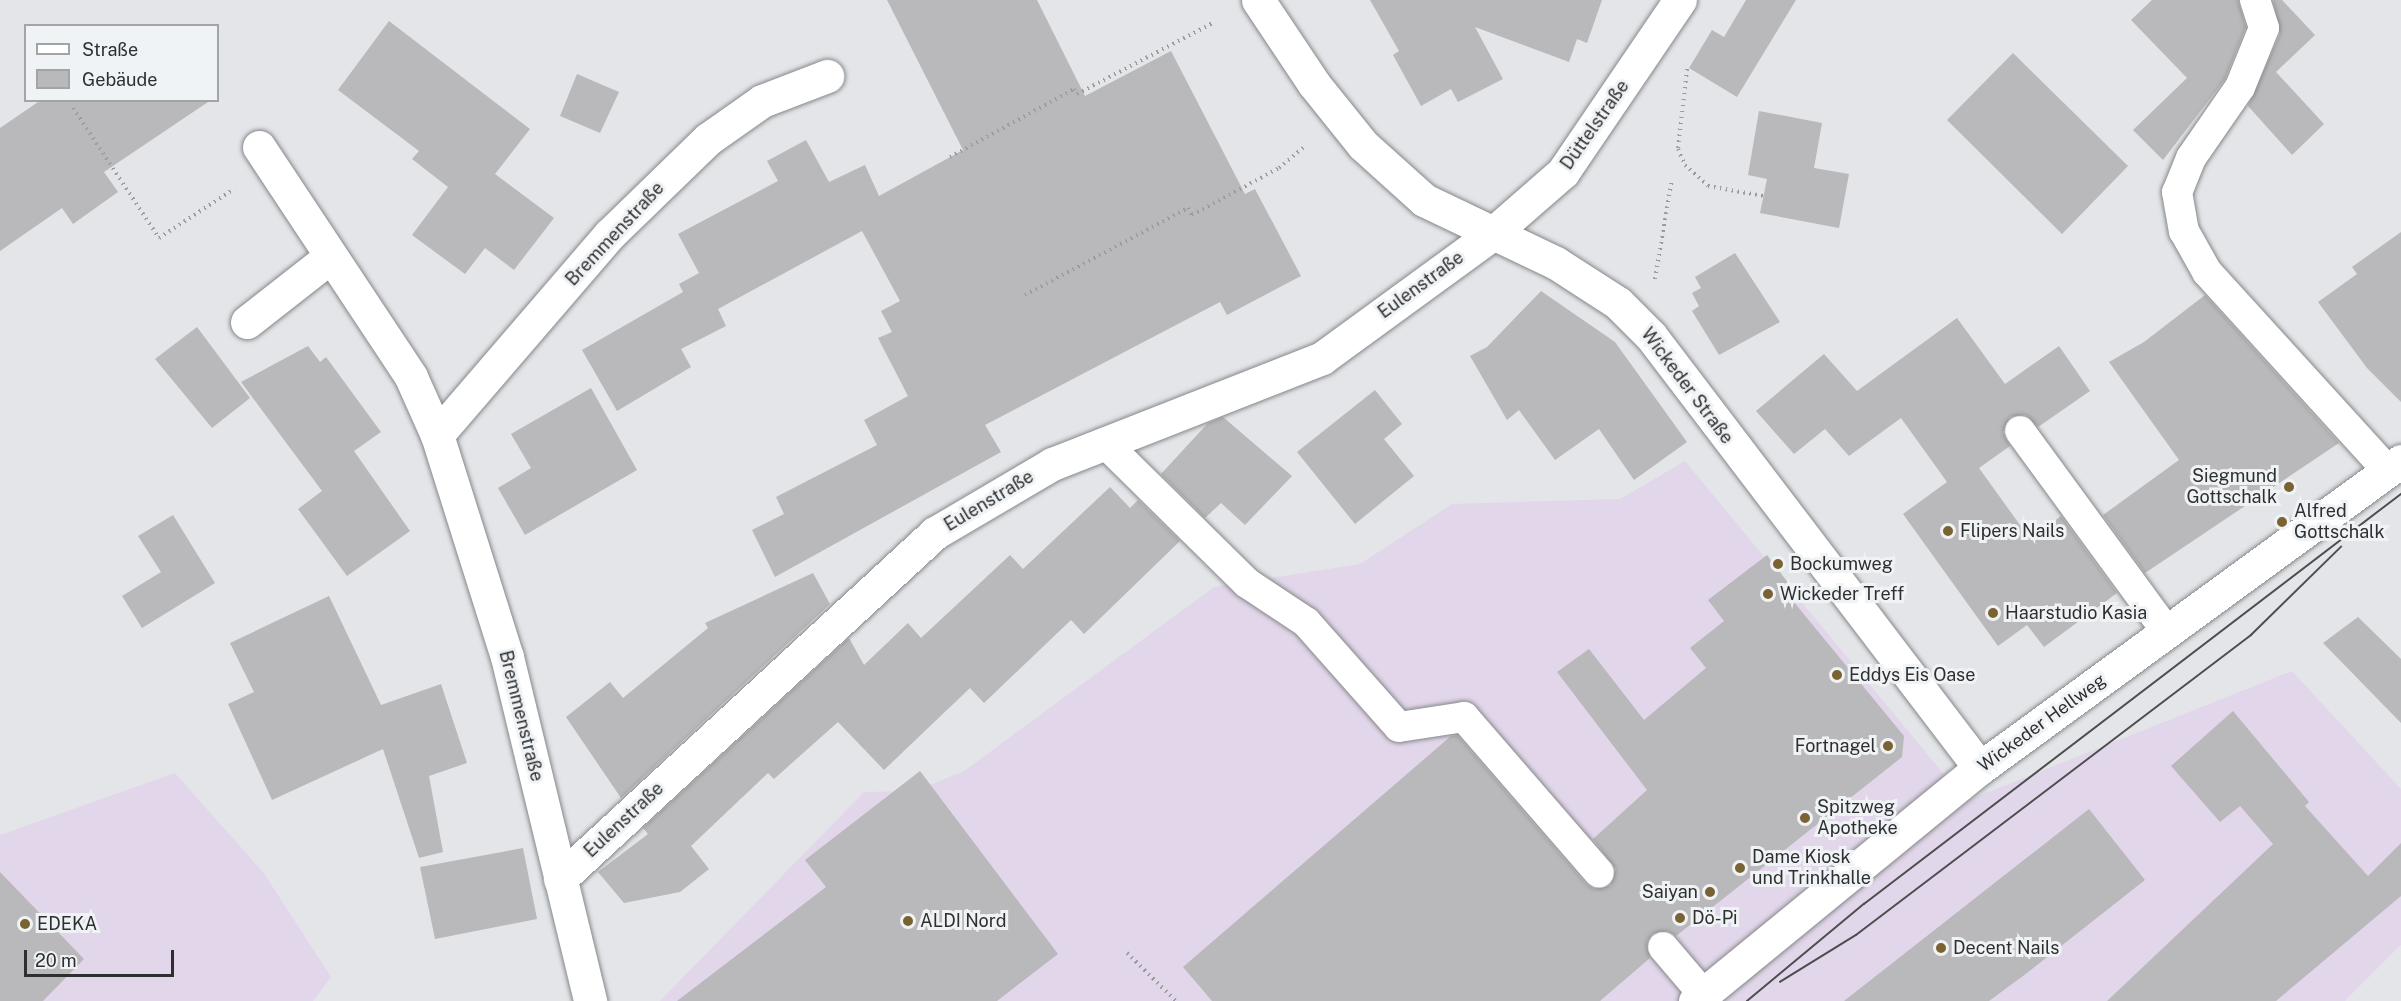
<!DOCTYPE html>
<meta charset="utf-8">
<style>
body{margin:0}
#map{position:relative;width:2401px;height:1001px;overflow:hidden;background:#e3e5e8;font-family:"Public Sans",sans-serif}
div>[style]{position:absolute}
.commercial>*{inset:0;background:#e2d6ea}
.building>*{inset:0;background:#b9b8bb}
.path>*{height:4px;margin-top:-2px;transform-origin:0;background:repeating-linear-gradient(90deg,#999b9d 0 1.5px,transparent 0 6px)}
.roads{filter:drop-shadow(0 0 2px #85888a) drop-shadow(0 0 2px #85888a)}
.service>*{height:30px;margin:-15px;padding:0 15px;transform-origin:15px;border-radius:15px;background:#fff}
.minor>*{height:33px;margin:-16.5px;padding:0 16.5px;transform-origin:16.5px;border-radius:16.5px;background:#fff}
.secondary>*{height:33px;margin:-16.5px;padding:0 16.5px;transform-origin:16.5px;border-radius:16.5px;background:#fff}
.tram>*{height:1.5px;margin:-0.75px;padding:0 0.75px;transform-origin:0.75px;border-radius:0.75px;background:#4c4d4f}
.dots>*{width:16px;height:16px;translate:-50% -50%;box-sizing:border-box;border:3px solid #f0f3f5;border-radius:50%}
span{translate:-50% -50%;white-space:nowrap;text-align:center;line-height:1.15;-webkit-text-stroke:6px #f0f3f5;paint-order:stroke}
.street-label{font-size:18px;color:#2e2f30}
.poi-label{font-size:18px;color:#2e2f30}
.right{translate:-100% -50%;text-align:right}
.left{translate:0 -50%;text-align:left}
.legend{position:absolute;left:24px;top:24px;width:195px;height:78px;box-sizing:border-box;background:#f0f3f5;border:2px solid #a2a5a6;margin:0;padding:8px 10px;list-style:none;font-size:18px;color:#2e2f30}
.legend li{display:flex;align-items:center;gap:12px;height:30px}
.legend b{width:30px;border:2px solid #a2a5a6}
.scale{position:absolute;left:24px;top:950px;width:150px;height:27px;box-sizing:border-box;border:3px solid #2e2f30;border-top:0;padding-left:8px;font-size:18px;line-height:21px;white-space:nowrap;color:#2e2f30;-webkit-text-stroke:4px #f0f3f5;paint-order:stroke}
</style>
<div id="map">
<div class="commercial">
<i style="clip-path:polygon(1685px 461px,1966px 801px,2292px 671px,2401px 789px,2401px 945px,2345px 1001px,660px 1001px,864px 792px,915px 791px,964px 771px,1214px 587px,1360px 564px,1452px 504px,1620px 499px)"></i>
<i style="clip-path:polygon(175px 773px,263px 872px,331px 977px,313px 1001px,0 1001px,0 835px)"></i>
</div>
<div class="building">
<i style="clip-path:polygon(887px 0,1037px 0,1085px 96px,1171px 51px,1245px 194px,1255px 189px,1301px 276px,1227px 315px,1220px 302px,985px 425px,1001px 452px,775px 577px,752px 530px,784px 514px,776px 497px,877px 445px,864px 420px,908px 396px,878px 338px,892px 332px,881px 311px,900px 301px,862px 231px,718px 309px,726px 326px,681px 349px,691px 367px,617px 411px,582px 350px,683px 292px,679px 284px,699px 273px,678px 234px,778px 181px,767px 161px,806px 140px,829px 182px,865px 165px,879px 196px,963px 150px)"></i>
<i style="clip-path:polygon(1370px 0,1602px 0,1587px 43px,1577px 39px,1569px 62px,1475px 27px,1503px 79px,1458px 102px,1451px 89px,1421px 106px,1393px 55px,1399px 51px)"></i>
<i style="clip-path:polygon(1746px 0,1796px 0,1737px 97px,1689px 68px,1712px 30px,1724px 37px)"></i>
<i style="clip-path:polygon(2152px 0,2238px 0,2246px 27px,2225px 79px,2163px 160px,2133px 130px,2187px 78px,2131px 20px)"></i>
<i style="clip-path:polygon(2273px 0,2282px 0,2315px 35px,2276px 72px,2324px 124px,2292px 155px,2248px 106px,2280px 34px)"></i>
<i style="clip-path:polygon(389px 21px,530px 129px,495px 174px,554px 218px,514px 270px,485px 248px,465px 274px,412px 235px,448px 187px,412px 159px,419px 151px,338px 90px)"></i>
<i style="clip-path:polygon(2013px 53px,2128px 166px,2062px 234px,1947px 120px)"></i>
<i style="clip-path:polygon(577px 74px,619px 92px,600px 133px,560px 116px)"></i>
<i style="clip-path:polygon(41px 100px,211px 100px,104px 172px,118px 192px,73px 224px,62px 208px,0 251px,0 128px)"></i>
<i style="clip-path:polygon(1759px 111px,1822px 123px,1814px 168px,1849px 174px,1839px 228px,1760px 213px,1767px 179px,1748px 175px)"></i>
<i style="clip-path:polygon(2401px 232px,2401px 402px,2367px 368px,2318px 302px,2357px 274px,2352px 267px)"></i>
<i style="clip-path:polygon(1735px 253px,1780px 322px,1719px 355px,1692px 311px,1699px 306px,1692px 293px,1701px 288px,1695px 277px)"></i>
<i style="clip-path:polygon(1541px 291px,1615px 342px,1687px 442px,1634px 480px,1599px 429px,1555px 460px,1519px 410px,1507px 420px,1470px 356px,1487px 347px)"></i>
<i style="clip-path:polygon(2205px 295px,2339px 443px,2145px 573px,2103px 515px,2179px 460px,2109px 362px,2144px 342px)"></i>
<i style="clip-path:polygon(1957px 318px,2005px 384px,2059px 346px,2090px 391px,2038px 427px,2026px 415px,2010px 417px,2003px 432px,2010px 446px,1979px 468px,2030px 539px,2061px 516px,2117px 593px,2044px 647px,2027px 625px,1998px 646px,1903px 514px,1947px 482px,1901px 418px,1849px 456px,1825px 429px,1794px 454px,1756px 411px,1824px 354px,1857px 391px)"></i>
<i style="clip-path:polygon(197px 327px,250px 398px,212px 428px,155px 359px)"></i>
<i style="clip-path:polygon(308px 346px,320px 362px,326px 357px,381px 432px,354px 451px,410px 531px,347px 576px,298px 509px,322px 491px,241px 382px)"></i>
<i style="clip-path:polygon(591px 388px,637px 470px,525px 535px,498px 488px,531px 468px,511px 434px)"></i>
<i style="clip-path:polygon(1375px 390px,1402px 424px,1384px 439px,1414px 476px,1355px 524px,1297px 452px)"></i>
<i style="clip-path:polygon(1223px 417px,1292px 476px,1245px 525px,1221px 503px,1205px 518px,1161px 474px,1208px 423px)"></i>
<i style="clip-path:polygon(1110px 487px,1130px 508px,1138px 500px,1180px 541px,1084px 634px,1071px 620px,984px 703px,970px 688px,884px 770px,838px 722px,774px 779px,768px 773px,691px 846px,709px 869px,680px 892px,624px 903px,598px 872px,648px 834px,643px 828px,849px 638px,864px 665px,908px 623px,921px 638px,1010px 555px,1023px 569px)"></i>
<i style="clip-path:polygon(173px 515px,215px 583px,142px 628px,122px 596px,161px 572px,138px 536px)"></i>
<i style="clip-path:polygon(1767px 555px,1798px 596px,1793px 601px,1904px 736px,1902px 757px,1676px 936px,1668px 931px,1652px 934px,1647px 942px,1650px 958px,1600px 1001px,1212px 1001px,1183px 967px,1451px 736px,1457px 735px,1586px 884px,1594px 889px,1610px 886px,1616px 869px,1593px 839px,1647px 790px,1557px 672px,1589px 649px,1644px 720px,1706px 668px,1690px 648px,1724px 621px,1708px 600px)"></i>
<i style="clip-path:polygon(813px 573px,830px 604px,621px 798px,566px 717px,610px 682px,623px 698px,708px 628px,705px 623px)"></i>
<i style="clip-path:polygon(329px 596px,381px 705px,441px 684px,467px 763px,429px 776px,443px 852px,419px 858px,383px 749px,272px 800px,228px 704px,254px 692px,230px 643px)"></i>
<i style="clip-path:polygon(2358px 617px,2401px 659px,2401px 723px,2323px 643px)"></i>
<i style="clip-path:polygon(2233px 711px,2309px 802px,2305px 806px,2368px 876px,2401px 843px,2401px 896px,2276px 1001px,2107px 1001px,2273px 844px,2240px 806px,2220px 822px,2171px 766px)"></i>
<i style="clip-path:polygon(920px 771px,1058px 954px,997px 1001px,677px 1001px,826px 887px,805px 860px)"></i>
<i style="clip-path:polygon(2089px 809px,2145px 880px,2027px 973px,1989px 1001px,1844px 1001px)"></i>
<i style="clip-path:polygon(523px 848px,537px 919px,435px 939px,420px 867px)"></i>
<i style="clip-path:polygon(0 872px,84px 959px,43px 1001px,0 1001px)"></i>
</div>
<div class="path">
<i style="left:1687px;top:69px;width:81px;rotate:96.4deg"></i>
<i style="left:1678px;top:149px;width:17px;rotate:66deg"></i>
<i style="left:1685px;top:165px;width:31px;rotate:42deg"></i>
<i style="left:1708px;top:186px;width:56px;rotate:10.3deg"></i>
<i style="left:73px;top:108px;width:156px;rotate:56.5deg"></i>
<i style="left:159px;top:238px;width:90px;rotate:-33.2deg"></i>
<i style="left:950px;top:157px;width:141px;rotate:-28.7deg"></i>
<i style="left:1074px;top:89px;width:6px;rotate:59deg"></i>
<i style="left:1077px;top:94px;width:153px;rotate:-27.6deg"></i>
<i style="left:1655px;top:279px;width:101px;rotate:-80.4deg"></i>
<i style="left:1025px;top:295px;width:185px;rotate:-28.1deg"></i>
<i style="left:1188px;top:208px;width:8px;rotate:60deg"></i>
<i style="left:1192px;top:215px;width:99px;rotate:-28.4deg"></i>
<i style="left:1279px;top:168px;width:33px;rotate:-40deg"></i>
<i style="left:1127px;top:953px;width:69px;rotate:44.4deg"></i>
</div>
<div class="roads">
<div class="service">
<i style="left:2255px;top:0;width:29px;rotate:72deg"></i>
<i style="left:2264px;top:28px;width:64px;rotate:112.1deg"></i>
<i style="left:2240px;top:87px;width:86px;rotate:124.6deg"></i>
<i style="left:2191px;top:158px;width:37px;rotate:112deg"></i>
<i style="left:2177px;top:192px;width:40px;rotate:80deg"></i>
<i style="left:2184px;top:231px;width:47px;rotate:60.7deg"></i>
<i style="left:2207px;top:272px;width:269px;rotate:47.7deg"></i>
<i style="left:2020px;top:431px;width:249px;rotate:53.8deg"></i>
<i style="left:1105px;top:443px;width:199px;rotate:44.6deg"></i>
<i style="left:1247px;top:583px;width:71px;rotate:33.5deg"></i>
<i style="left:1306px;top:622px;width:140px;rotate:48.5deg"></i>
<i style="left:1399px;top:727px;width:66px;rotate:-8.7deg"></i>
<i style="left:1464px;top:717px;width:206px;rotate:49.1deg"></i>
<i style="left:1663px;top:947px;width:62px;rotate:49.6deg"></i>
</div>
<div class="minor">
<i style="left:1258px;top:0;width:101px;rotate:56.3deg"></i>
<i style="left:1314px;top:84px;width:78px;rotate:51.2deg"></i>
<i style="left:1363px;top:145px;width:82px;rotate:42deg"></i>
<i style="left:1424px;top:200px;width:146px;rotate:25.5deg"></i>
<i style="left:1556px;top:263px;width:74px;rotate:32.8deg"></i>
<i style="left:1618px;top:303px;width:47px;rotate:45deg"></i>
<i style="left:1651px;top:336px;width:543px;rotate:52.71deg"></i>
<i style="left:259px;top:147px;width:276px;rotate:56.5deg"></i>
<i style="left:411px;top:377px;width:64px;rotate:65.9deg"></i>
<i style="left:437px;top:435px;width:233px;rotate:72.5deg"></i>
<i style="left:507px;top:657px;width:354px;rotate:76.4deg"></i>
<i style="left:247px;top:322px;width:105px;rotate:-38.1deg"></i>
<i style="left:437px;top:435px;width:264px;rotate:-49.3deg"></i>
<i style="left:609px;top:235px;width:138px;rotate:-44.1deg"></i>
<i style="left:708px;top:139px;width:66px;rotate:-35.1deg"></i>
<i style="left:762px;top:101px;width:70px;rotate:-21deg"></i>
<i style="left:560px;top:879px;width:510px;rotate:-42.7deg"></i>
<i style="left:935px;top:533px;width:136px;rotate:-30.5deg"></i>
<i style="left:1052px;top:464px;width:290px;rotate:-21.4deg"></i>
<i style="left:1322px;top:358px;width:210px;rotate:-36.1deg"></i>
<i style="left:1492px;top:234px;width:94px;rotate:-41.1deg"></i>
<i style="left:1563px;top:172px;width:208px;rotate:-55.8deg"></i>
</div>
<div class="secondary">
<i style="left:1695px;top:1001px;width:368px;rotate:-39.3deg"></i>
<i style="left:1980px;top:768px;width:521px;rotate:-36.1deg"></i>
</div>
</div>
<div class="tram">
<i style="left:1780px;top:982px;width:89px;rotate:-31.7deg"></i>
<i style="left:1856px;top:935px;width:496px;rotate:-37.2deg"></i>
<i style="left:2251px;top:635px;width:126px;rotate:-44.4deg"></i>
<i style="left:1747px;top:1001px;width:152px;rotate:-39.7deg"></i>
<i style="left:1864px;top:904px;width:676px;rotate:-37.36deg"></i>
</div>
<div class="dots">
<i style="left:2289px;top:487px;background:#7a6232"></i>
<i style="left:2282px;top:522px;background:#7a6232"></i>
<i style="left:1948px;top:531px;background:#7a6232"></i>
<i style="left:1778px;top:564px;background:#7a6232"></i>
<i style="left:1768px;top:594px;background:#7a6232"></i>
<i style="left:1993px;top:613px;background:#7a6232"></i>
<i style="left:1837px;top:675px;background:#7a6232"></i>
<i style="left:1888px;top:746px;background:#7a6232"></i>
<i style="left:1805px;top:818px;background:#7a6232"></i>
<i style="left:1740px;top:868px;background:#7a6232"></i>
<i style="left:1710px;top:892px;background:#7a6232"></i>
<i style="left:1680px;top:918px;background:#7a6232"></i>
<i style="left:908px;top:921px;background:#7a6232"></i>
<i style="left:25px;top:924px;background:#7a6232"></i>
<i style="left:1941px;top:948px;background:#7a6232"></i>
</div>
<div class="street-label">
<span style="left:1595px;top:125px;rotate:-55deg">Düttelstraße</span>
<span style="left:615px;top:234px;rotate:-47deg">Bremmenstraße</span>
<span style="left:1421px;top:285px;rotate:-36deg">Eulenstraße</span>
<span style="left:1687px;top:386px;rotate:53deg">Wickeder Straße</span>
<span style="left:989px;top:501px;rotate:-31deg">Eulenstraße</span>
<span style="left:521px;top:716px;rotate:76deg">Bremmenstraße</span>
<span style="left:2042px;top:723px;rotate:-36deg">Wickeder Hellweg</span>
<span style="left:624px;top:820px;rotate:-43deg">Eulenstraße</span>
</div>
<div class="poi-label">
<span class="right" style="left:2277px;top:487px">Siegmund<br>Gottschalk</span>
<span class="left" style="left:2294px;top:522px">Alfred<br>Gottschalk</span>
<span class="left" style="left:1960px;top:531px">Flipers Nails</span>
<span class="left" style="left:1790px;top:564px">Bockumweg</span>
<span class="left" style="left:1780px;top:594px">Wickeder Treff</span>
<span class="left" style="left:2005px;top:613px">Haarstudio Kasia</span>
<span class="left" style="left:1849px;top:675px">Eddys Eis Oase</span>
<span class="right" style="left:1876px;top:746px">Fortnagel</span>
<span class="left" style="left:1817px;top:818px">Spitzweg<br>Apotheke</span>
<span class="left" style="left:1752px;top:868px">Dame Kiosk<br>und Trinkhalle</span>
<span class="right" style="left:1698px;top:892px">Saiyan</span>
<span class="left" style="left:1692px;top:918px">Dö-Pi</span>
<span class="left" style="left:920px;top:921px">ALDI Nord</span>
<span class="left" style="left:37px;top:924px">EDEKA</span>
<span class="left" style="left:1953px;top:948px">Decent Nails</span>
</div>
<ul class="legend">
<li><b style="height:8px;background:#fff"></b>Straße</li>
<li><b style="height:16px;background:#b9b8bb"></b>Gebäude</li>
</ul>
<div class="scale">20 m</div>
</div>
